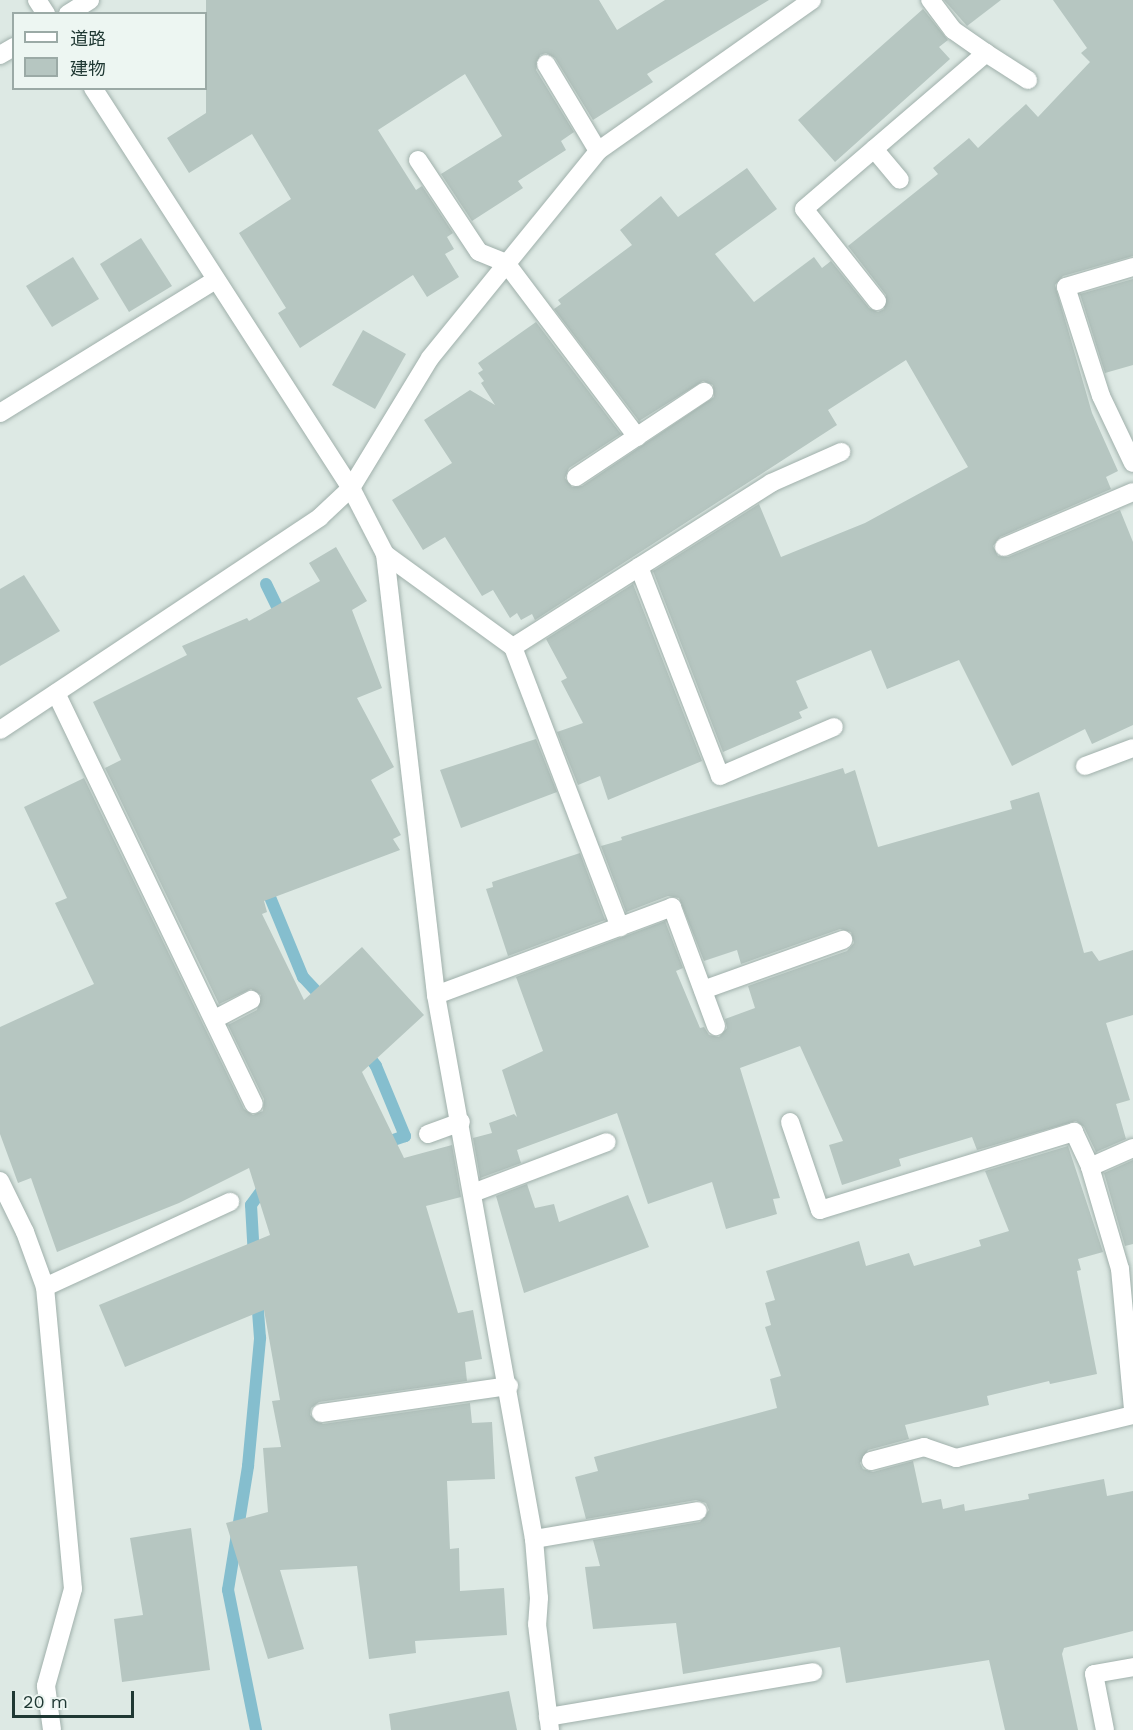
<!DOCTYPE html>
<meta charset="utf-8">
<style>
body{margin:0}
#map{position:relative;width:1133px;height:1730px;overflow:hidden;background:#dde9e4;font-family:"Work Sans","Noto Sans JP",sans-serif}
div>[style]{position:absolute}
.stream>*{height:12px;margin:-6px;padding:0 6px;transform-origin:6px;border-radius:6px;background:#85bece}
.building>*{inset:0;background:#b6c6c1}
.roads{filter:drop-shadow(0 0 2px #a0b0ab) drop-shadow(0 0 2px #a0b0ab)}
.minor>*{height:18px;margin:-9px;padding:0 9px;transform-origin:9px;border-radius:9px;background:#fff}
span{translate:-50% -50%;white-space:nowrap;text-align:center;line-height:1.15;-webkit-text-stroke:4.5px #edf6f2;paint-order:stroke}
.legend{position:absolute;left:12px;top:12px;width:195px;height:78px;box-sizing:border-box;background:#edf6f2;border:2px solid #9baaa6;margin:0;padding:8px 10px;list-style:none;font-size:18px;color:#1f3833}
.legend li{display:flex;align-items:center;gap:12px;height:30px}
.legend b{width:30px;border:2px solid #9baaa6}
.scale{position:absolute;left:12px;top:1691px;width:122px;height:27px;box-sizing:border-box;border:3px solid #1f3833;border-top:0;padding-left:8px;font-size:18px;line-height:21px;white-space:nowrap;color:#1f3833;-webkit-text-stroke:4px #edf6f2;paint-order:stroke}
</style>
<div id="map">
<div class="stream">
<i style="left:266px;top:584px;width:39px;rotate:64deg"></i>
<i style="left:265px;top:885px;width:100px;rotate:67.6deg"></i>
<i style="left:303px;top:977px;width:33px;rotate:47deg"></i>
<i style="left:364px;top:1050px;width:20px;rotate:53deg"></i>
<i style="left:376px;top:1066px;width:76px;rotate:67.5deg"></i>
<i style="left:405px;top:1136px;width:24px;rotate:161deg"></i>
<i style="left:254px;top:1257px;width:52px;rotate:-93.3deg"></i>
<i style="left:251px;top:1205px;width:26px;rotate:-54deg"></i>
<i style="left:256px;top:1730px;width:143px;rotate:-101.3deg"></i>
<i style="left:228px;top:1590px;width:126px;rotate:-80.8deg"></i>
<i style="left:248px;top:1466px;width:129px;rotate:-84.6deg"></i>
<i style="left:260px;top:1338px;width:40px;rotate:-94.3deg"></i>
</div>
<div class="building">
<i style="clip-path:polygon(206px 0,599px 0,617px 30px,665px 0,769px 0,647px 74px,653px 82px,593px 120px,555px 58px,546px 53px,540px 55px,536px 70px,574px 132px,561px 141px,566px 150px,518px 181px,523px 188px,472px 221px,441px 174px,502px 136px,465px 74px,378px 130px,416px 190px,422px 186px,453px 233px,447px 237px,454px 249px,445px 254px,459px 277px,427px 297px,413px 275px,300px 348px,278px 313px,286px 308px,239px 233px,291px 199px,252px 134px,189px 173px,167px 138px,206px 113px)"></i>
<i style="clip-path:polygon(944px 0,1001px 0,967px 26px)"></i>
<i style="clip-path:polygon(1053px 0,1133px 0,1133px 256px,1063px 276px,1055px 285px,1092px 413px,1118px 471px,1106px 477px,1111px 489px,1000px 537px,993px 546px,998px 556px,1008px 557px,1120px 510px,1133px 542px,1133px 725px,1092px 744px,1085px 729px,1012px 766px,959px 660px,887px 689px,871px 650px,796px 681px,808px 708px,799px 712px,802px 718px,723px 752px,653px 571px,759px 504px,781px 557px,865px 523px,968px 467px,906px 360px,828px 410px,837px 425px,535px 620px,532px 614px,521px 620px,517px 613px,510px 618px,493px 590px,482px 596px,445px 537px,423px 550px,392px 500px,452px 463px,424px 420px,470px 390px,495px 405px,481px 383px,484px 381px,478px 373px,483px 370px,478px 363px,536px 322px,621px 434px,569px 468px,565px 478px,572px 487px,582px 486px,714px 397px,713px 385px,703px 381px,639px 421px,554px 309px,561px 304px,558px 300px,632px 245px,620px 230px,661px 196px,678px 217px,747px 168px,777px 209px,715px 254px,754px 302px,814px 257px,822px 268px,831px 261px,869px 308px,878px 312px,884px 309px,886px 295px,848px 246px,938px 174px,933px 168px,969px 138px,978px 148px,1026px 104px,1038px 117px,1090px 62px,1081px 53px,1087px 48px)"></i>
<i style="clip-path:polygon(923px 9px,948px 40px,939px 47px,950px 59px,835px 162px,798px 120px)"></i>
<i style="clip-path:polygon(141px 238px,172px 286px,129px 312px,100px 264px)"></i>
<i style="clip-path:polygon(73px 257px,99px 299px,52px 327px,26px 286px)"></i>
<i style="clip-path:polygon(1133px 279px,1133px 365px,1105px 373px,1080px 294px)"></i>
<i style="clip-path:polygon(363px 330px,406px 354px,375px 409px,332px 385px)"></i>
<i style="clip-path:polygon(336px 547px,367px 601px,352px 610px,382px 688px,357px 698px,394px 767px,371px 780px,401px 835px,393px 839px,400px 850px,264px 901px,267px 912px,262px 914px,304px 1000px,362px 947px,424px 1015px,362px 1072px,404px 1158px,452px 1145px,461px 1197px,426px 1206px,458px 1313px,473px 1310px,482px 1359px,465px 1362px,467px 1381px,319px 1402px,311px 1408px,310px 1415px,323px 1424px,470px 1403px,472px 1423px,492px 1422px,495px 1479px,447px 1481px,450px 1549px,459px 1548px,460px 1591px,504px 1588px,507px 1635px,415px 1641px,416px 1653px,369px 1659px,357px 1566px,280px 1570px,304px 1649px,268px 1659px,226px 1523px,268px 1512px,263px 1448px,281px 1447px,272px 1401px,280px 1400px,264px 1310px,125px 1367px,99px 1305px,270px 1235px,249px 1168px,179px 1203px,57px 1252px,31px 1178px,18px 1183px,0 1134px,0 1027px,94px 984px,55px 903px,67px 898px,24px 807px,84px 778px,244px 1109px,253px 1115px,263px 1111px,264px 1099px,228px 1025px,257px 1010px,261px 995px,251px 989px,219px 1004px,105px 768px,121px 760px,93px 702px,187px 655px,182px 646px,247px 618px,249px 621px,320px 581px,309px 563px)"></i>
<i style="clip-path:polygon(24px 575px,60px 631px,0 666px,0 589px)"></i>
<i style="clip-path:polygon(633px 584px,702px 761px,608px 800px,600px 776px,578px 785px,557px 732px,583px 723px,561px 681px,567px 678px,546px 639px)"></i>
<i style="clip-path:polygon(536px 739px,557px 792px,461px 828px,440px 770px)"></i>
<i style="clip-path:polygon(843px 768px,845px 774px,855px 770px,878px 847px,1012px 809px,1010px 801px,1039px 792px,1084px 953px,1092px 951px,1099px 961px,1133px 950px,1133px 1015px,1106px 1023px,1130px 1100px,1116px 1104px,1126px 1139px,1096px 1152px,1084px 1127px,1076px 1121px,977px 1150px,972px 1137px,899px 1159px,901px 1166px,842px 1185px,829px 1145px,843px 1141px,800px 1046px,740px 1068px,780px 1198px,773px 1199px,777px 1214px,726px 1229px,712px 1182px,648px 1204px,617px 1113px,517px 1150px,521px 1163px,480px 1178px,473px 1138px,492px 1133px,489px 1123px,514px 1114px,517px 1117px,502px 1070px,543px 1051px,516px 977px,665px 921px,683px 968px,676px 971px,700px 1028px,704px 1027px,709px 1035px,719px 1037px,727px 1028px,725px 1019px,755px 1008px,748px 986px,847px 951px,854px 943px,851px 932px,840px 929px,741px 964px,737px 950px,704px 961px,679px 898px,668px 896px,626px 912px,601px 846px,622px 840px,621px 837px)"></i>
<i style="clip-path:polygon(580px 853px,605px 920px,508px 956px,486px 889px,493px 887px,492px 882px)"></i>
<i style="clip-path:polygon(1068px 1146px,1103px 1252px,1078px 1259px,1081px 1270px,1077px 1271px,1097px 1374px,1050px 1384px,1049px 1381px,987px 1396px,989px 1405px,905px 1425px,909px 1439px,868px 1450px,860px 1463px,863px 1469px,873px 1472px,913px 1461px,922px 1503px,941px 1499px,943px 1509px,964px 1504px,965px 1511px,1029px 1499px,1028px 1494px,1104px 1479px,1107px 1496px,1133px 1491px,1133px 1631px,1064px 1648px,1062px 1654px,1078px 1730px,1005px 1730px,989px 1660px,846px 1683px,840px 1647px,683px 1674px,676px 1623px,593px 1629px,585px 1567px,600px 1566px,593px 1540px,700px 1522px,709px 1510px,706px 1503px,696px 1500px,586px 1519px,575px 1477px,598px 1471px,594px 1457px,777px 1408px,770px 1379px,781px 1376px,765px 1327px,771px 1325px,765px 1303px,775px 1300px,766px 1271px,859px 1241px,866px 1266px,909px 1253px,914px 1266px,981px 1246px,979px 1240px,1009px 1231px,985px 1171px)"></i>
<i style="clip-path:polygon(1133px 1160px,1133px 1244px,1125px 1246px,1104px 1173px)"></i>
<i style="clip-path:polygon(527px 1184px,535px 1208px,554px 1204px,559px 1222px,628px 1195px,649px 1247px,524px 1293px,496px 1196px)"></i>
<i style="clip-path:polygon(191px 1528px,210px 1670px,122px 1682px,114px 1619px,143px 1615px,130px 1538px)"></i>
<i style="clip-path:polygon(509px 1691px,517px 1730px,391px 1730px,389px 1714px)"></i>
</div>
<div class="roads">
<div class="minor">
<i style="left:37px;top:0;width:17px;rotate:57deg"></i>
<i style="left:68px;top:14px;width:26px;rotate:-32deg"></i>
<i style="left:986px;top:53px;width:50px;rotate:32.7deg"></i>
<i style="left:0;top:55px;width:16px;rotate:-30deg"></i>
<i style="left:546px;top:64px;width:101px;rotate:59.1deg"></i>
<i style="left:93px;top:88px;width:476px;rotate:57.2deg"></i>
<i style="left:351px;top:488px;width:74px;rotate:62.7deg"></i>
<i style="left:385px;top:554px;width:444px;rotate:83.4deg"></i>
<i style="left:436px;top:995px;width:553px;rotate:79.79deg"></i>
<i style="left:534px;top:1539px;width:59px;rotate:85.2deg"></i>
<i style="left:539px;top:1598px;width:26px;rotate:94deg"></i>
<i style="left:537px;top:1624px;width:107px;rotate:83deg"></i>
<i style="left:874px;top:149px;width:40px;rotate:50deg"></i>
<i style="left:418px;top:160px;width:110px;rotate:56.5deg"></i>
<i style="left:479px;top:252px;width:29px;rotate:22deg"></i>
<i style="left:506px;top:263px;width:218px;rotate:53deg"></i>
<i style="left:1133px;top:267px;width:70px;rotate:163.4deg"></i>
<i style="left:1066px;top:287px;width:114px;rotate:72.2deg"></i>
<i style="left:1101px;top:396px;width:74px;rotate:64.5deg"></i>
<i style="left:877px;top:301px;width:117px;rotate:-128.4deg"></i>
<i style="left:804px;top:209px;width:240px;rotate:-40.6deg"></i>
<i style="left:986px;top:53px;width:40px;rotate:-145.1deg"></i>
<i style="left:953px;top:30px;width:38px;rotate:-127deg"></i>
<i style="left:0;top:413px;width:253px;rotate:-31.7deg"></i>
<i style="left:576px;top:477px;width:154px;rotate:-33.6deg"></i>
<i style="left:1004px;top:547px;width:140px;rotate:-23.1deg"></i>
<i style="left:385px;top:554px;width:158px;rotate:36deg"></i>
<i style="left:513px;top:647px;width:300px;rotate:69.1deg"></i>
<i style="left:639px;top:567px;width:224px;rotate:68.8deg"></i>
<i style="left:720px;top:776px;width:124px;rotate:-23.3deg"></i>
<i style="left:513px;top:647px;width:306px;rotate:-32.4deg"></i>
<i style="left:771px;top:483px;width:77px;rotate:-23.9deg"></i>
<i style="left:56px;top:693px;width:456px;rotate:64.3deg"></i>
<i style="left:0;top:730px;width:384px;rotate:-33.6deg"></i>
<i style="left:320px;top:517px;width:42px;rotate:-43.1deg"></i>
<i style="left:351px;top:488px;width:152px;rotate:-58.7deg"></i>
<i style="left:430px;top:358px;width:267px;rotate:-50.9deg"></i>
<i style="left:598px;top:151px;width:262px;rotate:-35.2deg"></i>
<i style="left:1085px;top:766px;width:51px;rotate:-20.6deg"></i>
<i style="left:703px;top:990px;width:149px;rotate:-19.7deg"></i>
<i style="left:436px;top:995px;width:252px;rotate:-20.4deg"></i>
<i style="left:672px;top:907px;width:127px;rotate:69.7deg"></i>
<i style="left:215px;top:1019px;width:41px;rotate:-27.8deg"></i>
<i style="left:790px;top:1122px;width:93px;rotate:71.2deg"></i>
<i style="left:820px;top:1210px;width:266px;rotate:-17.1deg"></i>
<i style="left:1074px;top:1132px;width:38px;rotate:65deg"></i>
<i style="left:1090px;top:1167px;width:106px;rotate:73.6deg"></i>
<i style="left:1120px;top:1269px;width:140px;rotate:84.7deg"></i>
<i style="left:428px;top:1134px;width:35px;rotate:-20deg"></i>
<i style="left:1090px;top:1167px;width:47px;rotate:-23.8deg"></i>
<i style="left:0;top:1181px;width:57px;rotate:63.9deg"></i>
<i style="left:25px;top:1232px;width:59px;rotate:70deg"></i>
<i style="left:45px;top:1287px;width:303px;rotate:84.7deg"></i>
<i style="left:73px;top:1589px;width:101px;rotate:105.6deg"></i>
<i style="left:46px;top:1686px;width:44px;rotate:82.2deg"></i>
<i style="left:473px;top:1193px;width:143px;rotate:-20.8deg"></i>
<i style="left:45px;top:1287px;width:204px;rotate:-24.7deg"></i>
<i style="left:321px;top:1413px;width:190px;rotate:-8.2deg"></i>
<i style="left:871px;top:1461px;width:55px;rotate:-14.8deg"></i>
<i style="left:924px;top:1447px;width:34px;rotate:19deg"></i>
<i style="left:956px;top:1458px;width:182px;rotate:-13.7deg"></i>
<i style="left:534px;top:1539px;width:166px;rotate:-9.7deg"></i>
<i style="left:548px;top:1717px;width:269px;rotate:-9.6deg"></i>
<i style="left:1105px;top:1730px;width:57px;rotate:-101.1deg"></i>
<i style="left:1094px;top:1674px;width:40px;rotate:-10deg"></i>
</div>
</div>
<ul class="legend">
<li><b style="height:8px;background:#fff"></b>道路</li>
<li><b style="height:16px;background:#b6c6c1"></b>建物</li>
</ul>
<div class="scale">20 m</div>
</div>
